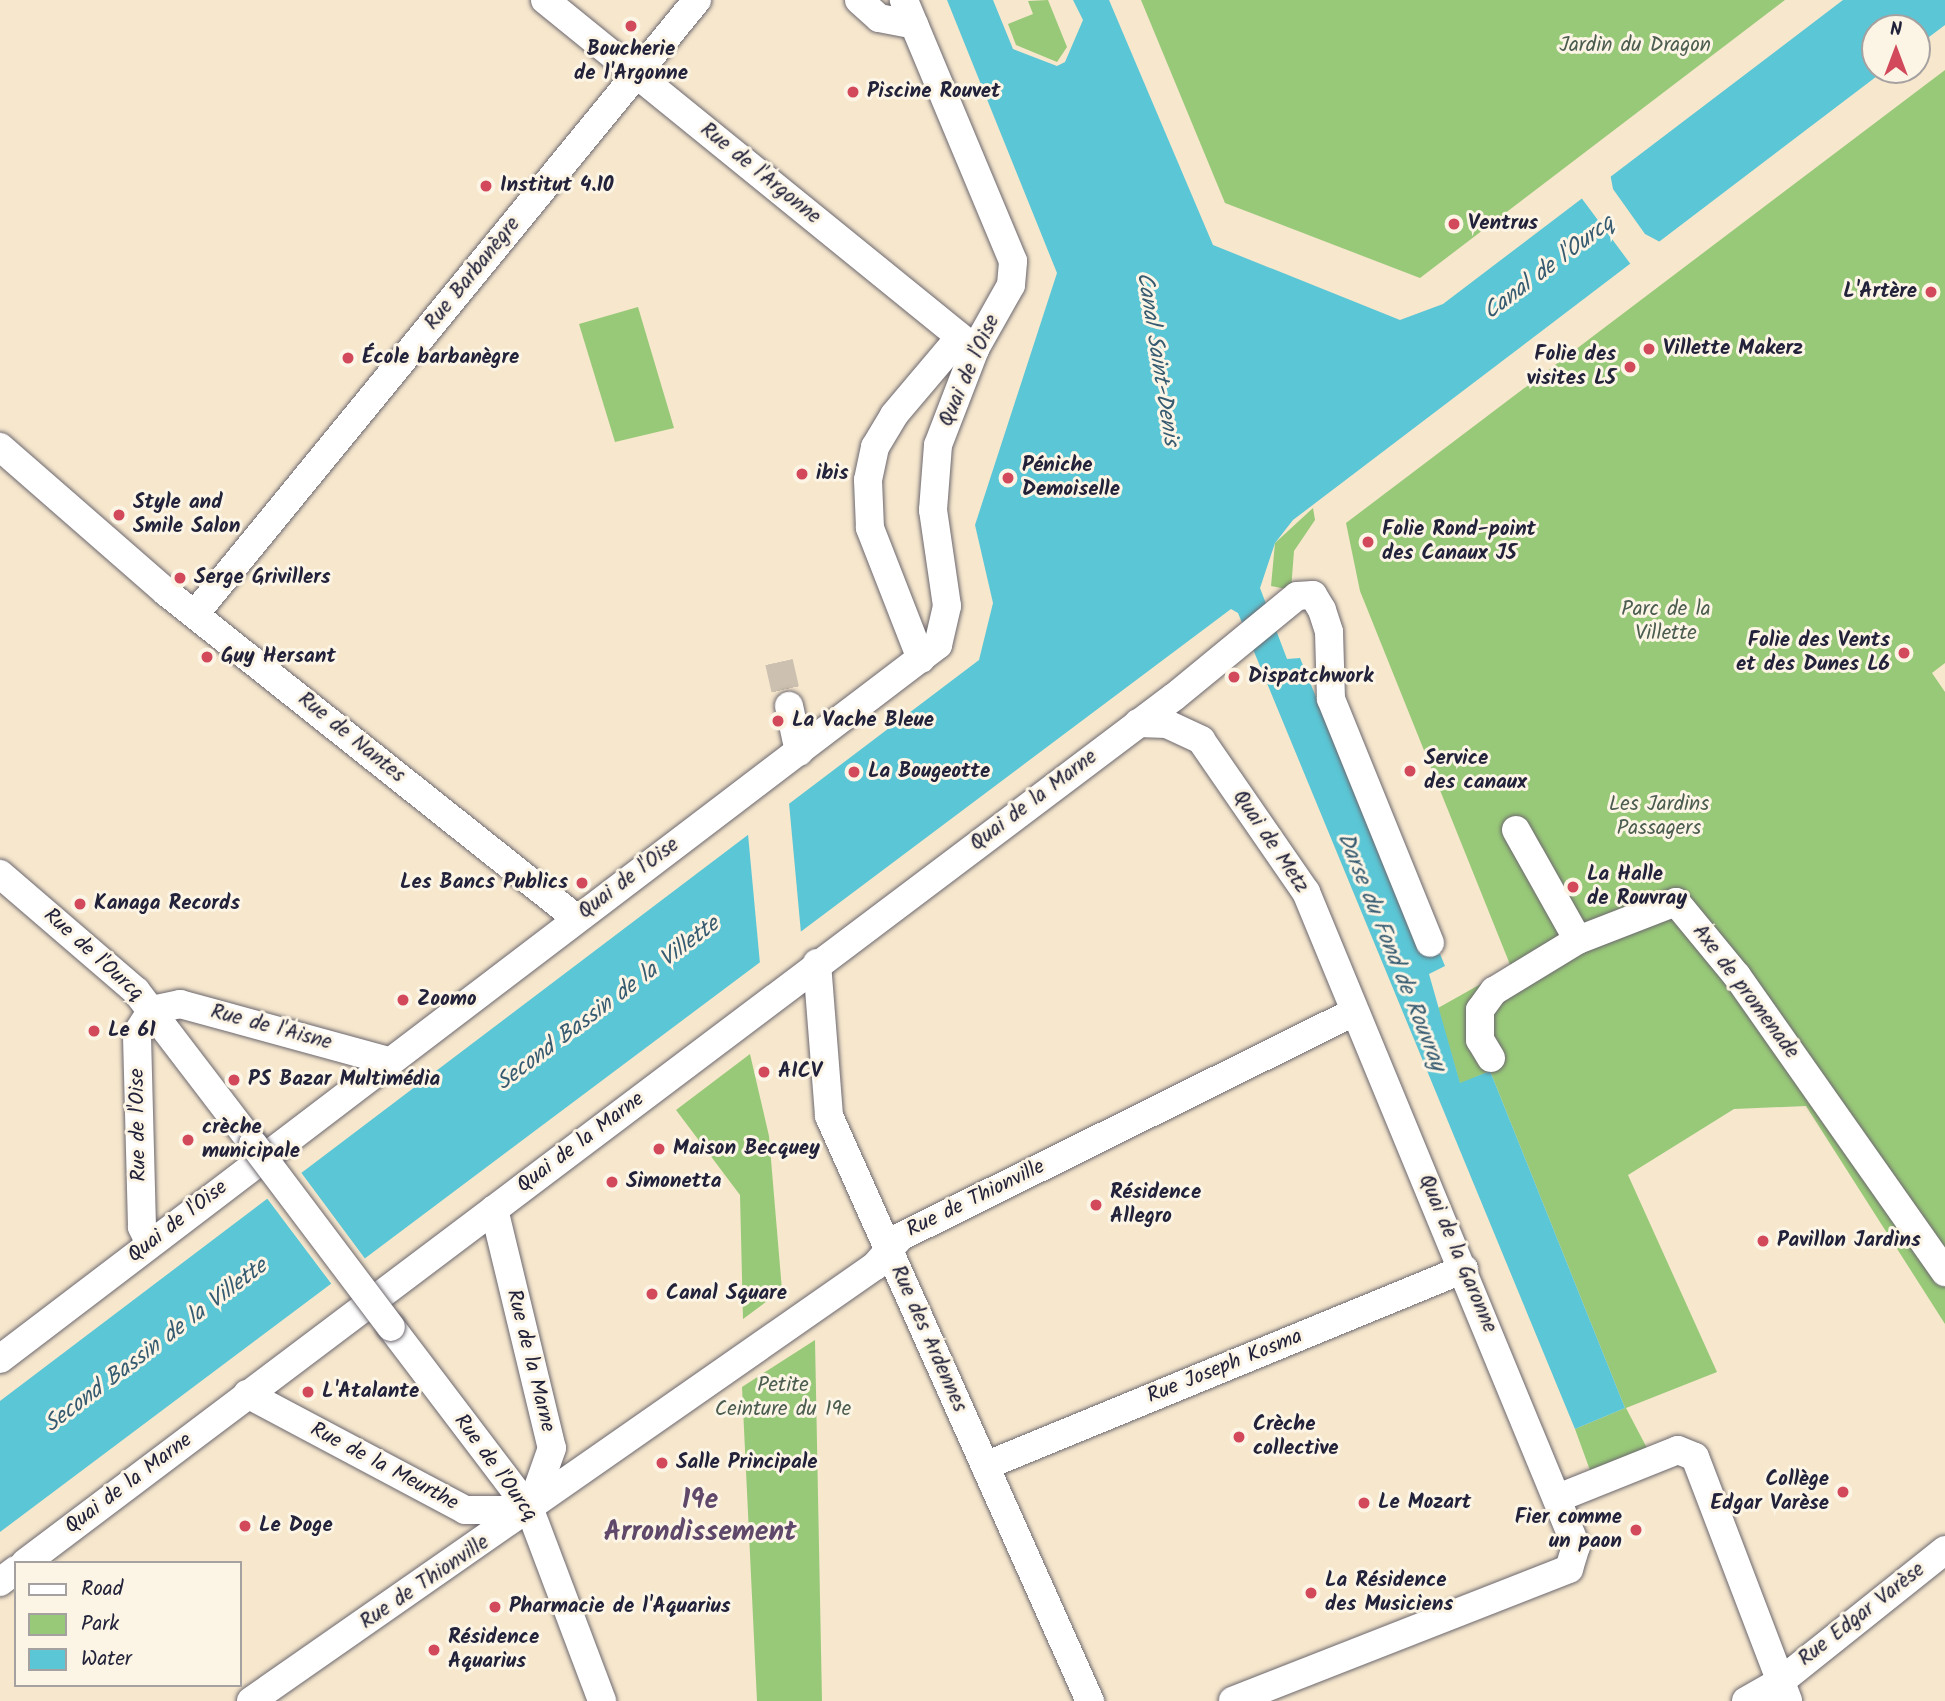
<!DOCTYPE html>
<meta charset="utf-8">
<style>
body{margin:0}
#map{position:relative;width:1945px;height:1701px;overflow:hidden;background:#f6e7cd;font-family:Kalam,sans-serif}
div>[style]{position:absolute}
.green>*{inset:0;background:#98c978}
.water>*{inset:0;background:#5bc6d5}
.pier>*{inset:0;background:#f6e7cd}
.minor-tunnel>*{height:28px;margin-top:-14px;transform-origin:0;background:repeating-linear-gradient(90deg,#ccc0b0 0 28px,transparent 0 42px)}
.roads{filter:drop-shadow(0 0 2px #6c676e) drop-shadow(0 0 2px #6c676e)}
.minor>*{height:28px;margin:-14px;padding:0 14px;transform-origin:14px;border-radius:14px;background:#fff}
.bridges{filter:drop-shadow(0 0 2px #6c676e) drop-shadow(0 0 2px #6c676e)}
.minor-bridge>*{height:28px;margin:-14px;padding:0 14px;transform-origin:14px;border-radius:14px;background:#fff}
.dots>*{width:19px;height:19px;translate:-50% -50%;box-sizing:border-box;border:4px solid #fcf5e5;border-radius:50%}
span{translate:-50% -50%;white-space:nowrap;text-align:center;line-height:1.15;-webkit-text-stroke:6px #fcf5e5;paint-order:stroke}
.park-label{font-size:21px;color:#4b5c50}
.poi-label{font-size:21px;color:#22223b;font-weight:700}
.left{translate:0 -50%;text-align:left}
.right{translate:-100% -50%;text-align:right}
.street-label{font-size:21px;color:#22223b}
.water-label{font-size:23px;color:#365b71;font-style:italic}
.district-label{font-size:28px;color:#5f486a;font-weight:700}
.legend{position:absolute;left:14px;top:1561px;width:228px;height:126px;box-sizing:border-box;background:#fcf5e5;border:2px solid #a5a1a1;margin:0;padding:9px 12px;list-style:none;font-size:21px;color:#22223b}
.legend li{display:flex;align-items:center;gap:14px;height:35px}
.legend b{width:35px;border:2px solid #a5a1a1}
.north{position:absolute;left:1861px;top:14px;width:70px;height:70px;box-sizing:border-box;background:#fcf5e5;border:2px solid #a5a1a1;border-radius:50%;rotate:0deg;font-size:19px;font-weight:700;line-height:28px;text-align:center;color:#22223b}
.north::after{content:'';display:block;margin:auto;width:24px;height:32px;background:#d1495b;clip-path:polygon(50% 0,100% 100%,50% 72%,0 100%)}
</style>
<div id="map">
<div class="green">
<i style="clip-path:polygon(1048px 0,1067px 47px,1057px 62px,1016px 45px,1008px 24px,1033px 14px,1028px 1px)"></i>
<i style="clip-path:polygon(1141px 0,1785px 0,1420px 278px,1225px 203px)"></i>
<i style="clip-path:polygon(1945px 70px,1945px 663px,1932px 673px,1945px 692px,1945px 1324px,1806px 1106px,1734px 1109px,1628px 1175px,1717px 1372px,1626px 1408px,1648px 1450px,1591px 1473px,1575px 1429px,1625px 1408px,1490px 1071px,1460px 1084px,1438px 1008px,1511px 967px,1360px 591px,1346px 523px)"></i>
<i style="clip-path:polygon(638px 307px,674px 428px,615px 442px,579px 324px)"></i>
<i style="clip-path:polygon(1313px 508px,1315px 520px,1294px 551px,1291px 590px,1271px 586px,1275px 543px)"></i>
<i style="clip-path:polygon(750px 1054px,769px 1136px,782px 1290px,743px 1319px,740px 1195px,676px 1110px)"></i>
<i style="clip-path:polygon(815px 1340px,822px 1701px,757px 1701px,742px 1387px)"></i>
</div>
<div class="water">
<i style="clip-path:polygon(947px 0,993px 0,1013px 49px,1057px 66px,1065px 62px,1083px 20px,1073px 0,1109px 0,1213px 245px,1400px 320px,1443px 304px,1843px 0,1945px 0,1945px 25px,1917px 46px,1917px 28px,1875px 28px,1875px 70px,1885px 70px,1293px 520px,1275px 543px,1260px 588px,1287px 659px,1300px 658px,1418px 945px,1440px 954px,1445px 966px,1429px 974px,1460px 1083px,1490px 1071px,1625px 1408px,1575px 1429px,1238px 613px,1231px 609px,0 1532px,0 1401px,979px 660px,993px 603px,975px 525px,1057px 273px)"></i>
</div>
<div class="pier">
<i style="clip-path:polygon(1610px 173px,1613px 189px,1645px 234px,1662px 243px,1632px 266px,1580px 196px)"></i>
<i style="clip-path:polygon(789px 803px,801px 933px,760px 964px,748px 834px)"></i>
<i style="clip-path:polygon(300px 1171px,366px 1260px,333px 1286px,266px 1197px)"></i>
</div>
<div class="minor-tunnel">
<i style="left:779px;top:662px;width:45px;rotate:77.2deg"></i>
</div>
<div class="roads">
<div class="minor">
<i style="left:545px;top:0;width:554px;rotate:39.06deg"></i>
<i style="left:859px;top:0;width:27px;rotate:42deg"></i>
<i style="left:879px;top:18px;width:36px;rotate:11deg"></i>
<i style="left:0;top:447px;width:220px;rotate:41.1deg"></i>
<i style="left:166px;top:592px;width:524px;rotate:38.49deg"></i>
<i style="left:195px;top:614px;width:793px;rotate:-50.73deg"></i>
<i style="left:921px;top:659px;width:141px;rotate:-111.3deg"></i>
<i style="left:870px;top:528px;width:48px;rotate:-92.4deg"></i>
<i style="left:868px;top:480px;width:34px;rotate:-78deg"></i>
<i style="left:875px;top:447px;width:37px;rotate:-59deg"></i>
<i style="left:894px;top:415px;width:102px;rotate:-49.8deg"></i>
<i style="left:789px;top:706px;width:47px;rotate:77.7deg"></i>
<i style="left:1138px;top:723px;width:29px;rotate:2deg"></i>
<i style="left:1167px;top:724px;width:38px;rotate:25deg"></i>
<i style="left:1201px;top:740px;width:185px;rotate:55.4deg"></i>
<i style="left:1306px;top:892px;width:708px;rotate:67.57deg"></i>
<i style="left:1576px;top:1546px;width:24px;rotate:107deg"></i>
<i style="left:1569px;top:1569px;width:361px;rotate:158.6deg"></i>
<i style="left:1516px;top:830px;width:126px;rotate:60.6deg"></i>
<i style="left:1578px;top:940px;width:105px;rotate:-21.2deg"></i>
<i style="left:1676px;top:902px;width:96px;rotate:50.5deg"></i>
<i style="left:1737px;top:976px;width:362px;rotate:54.9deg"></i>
<i style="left:0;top:874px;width:179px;rotate:40.7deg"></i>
<i style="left:136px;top:991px;width:193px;rotate:52.6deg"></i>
<i style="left:817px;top:963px;width:153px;rotate:85.5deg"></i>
<i style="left:829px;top:1116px;width:641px;rotate:65.96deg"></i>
<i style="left:1491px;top:1058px;width:21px;rotate:-121deg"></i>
<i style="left:1480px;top:1040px;width:30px;rotate:-90deg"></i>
<i style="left:1480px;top:1010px;width:24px;rotate:-54deg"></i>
<i style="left:1494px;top:991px;width:98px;rotate:-31.3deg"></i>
<i style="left:494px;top:1209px;width:246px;rotate:76.4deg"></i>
<i style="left:552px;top:1448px;width:66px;rotate:109.5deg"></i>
<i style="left:149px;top:1242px;width:17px;rotate:-115deg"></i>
<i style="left:142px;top:1227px;width:194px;rotate:-91.5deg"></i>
<i style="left:137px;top:1033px;width:27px;rotate:-57deg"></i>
<i style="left:152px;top:1010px;width:29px;rotate:-12deg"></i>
<i style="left:180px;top:1004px;width:217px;rotate:15.3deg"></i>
<i style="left:391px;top:1327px;width:230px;rotate:52.8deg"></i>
<i style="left:530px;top:1510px;width:204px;rotate:69.3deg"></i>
<i style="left:0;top:1359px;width:1179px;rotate:-37.28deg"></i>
<i style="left:938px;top:645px;width:40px;rotate:-77deg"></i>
<i style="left:947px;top:606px;width:97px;rotate:-98.3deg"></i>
<i style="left:933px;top:510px;width:65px;rotate:-85.6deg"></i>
<i style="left:938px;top:445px;width:103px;rotate:-68.9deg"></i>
<i style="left:975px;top:349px;width:73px;rotate:-60.6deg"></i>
<i style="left:1011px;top:285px;width:24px;rotate:-85deg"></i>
<i style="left:1013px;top:261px;width:283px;rotate:-112.7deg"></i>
<i style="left:247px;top:1394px;width:247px;rotate:28deg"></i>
<i style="left:465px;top:1510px;width:65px"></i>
<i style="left:985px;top:1466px;width:518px;rotate:-22.36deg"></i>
<i style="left:1558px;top:1498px;width:129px;rotate:-21.8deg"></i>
<i style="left:1678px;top:1450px;width:18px;rotate:22deg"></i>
<i style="left:1695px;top:1457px;width:261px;rotate:69.1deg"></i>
<i style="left:25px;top:1563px;width:1439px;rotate:-37.01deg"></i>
<i style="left:1174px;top:697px;width:159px;rotate:-39.4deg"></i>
<i style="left:1297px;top:596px;width:16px;rotate:-4deg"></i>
<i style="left:1313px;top:595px;width:17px;rotate:59deg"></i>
<i style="left:1322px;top:610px;width:23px;rotate:72deg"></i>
<i style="left:1329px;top:632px;width:67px;rotate:88.3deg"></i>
<i style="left:1331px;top:699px;width:263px;rotate:67.9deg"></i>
<i style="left:0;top:1582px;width:20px;rotate:-37deg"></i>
<i style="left:251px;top:1701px;width:761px;rotate:-34.88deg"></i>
<i style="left:875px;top:1266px;width:38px;rotate:-49deg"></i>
<i style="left:900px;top:1237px;width:507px;rotate:-26.36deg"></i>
<i style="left:1746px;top:1701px;width:40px;rotate:-29.7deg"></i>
<i style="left:1781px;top:1681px;width:210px;rotate:-38.6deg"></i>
</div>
</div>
<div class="bridges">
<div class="minor-bridge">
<i style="left:253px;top:1144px;width:229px;rotate:53deg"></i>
</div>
</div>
<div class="dots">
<i style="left:631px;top:26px;background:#d1495b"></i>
<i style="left:853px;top:92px;background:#d1495b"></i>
<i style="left:486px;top:186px;background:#d1495b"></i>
<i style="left:1454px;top:224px;background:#d1495b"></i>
<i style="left:1931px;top:292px;background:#d1495b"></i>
<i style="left:1649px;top:349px;background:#d1495b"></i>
<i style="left:348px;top:358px;background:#d1495b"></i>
<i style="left:1630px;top:367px;background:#d1495b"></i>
<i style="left:802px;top:474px;background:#d1495b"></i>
<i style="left:1008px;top:478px;background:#d1495b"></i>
<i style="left:119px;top:515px;background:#d1495b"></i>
<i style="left:1368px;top:542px;background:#d1495b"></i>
<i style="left:180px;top:578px;background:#d1495b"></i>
<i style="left:1904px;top:653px;background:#d1495b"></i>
<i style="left:207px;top:657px;background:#d1495b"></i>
<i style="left:1234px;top:677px;background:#d1495b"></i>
<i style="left:778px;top:721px;background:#d1495b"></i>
<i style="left:1410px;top:771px;background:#d1495b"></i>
<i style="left:854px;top:772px;background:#d1495b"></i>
<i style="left:582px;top:883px;background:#d1495b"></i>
<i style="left:1573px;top:887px;background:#d1495b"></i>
<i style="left:80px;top:904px;background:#d1495b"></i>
<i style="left:403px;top:1000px;background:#d1495b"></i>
<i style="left:94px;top:1031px;background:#d1495b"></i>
<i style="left:764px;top:1072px;background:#d1495b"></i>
<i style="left:234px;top:1080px;background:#d1495b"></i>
<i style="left:188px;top:1140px;background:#d1495b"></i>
<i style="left:659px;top:1149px;background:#d1495b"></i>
<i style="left:612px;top:1182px;background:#d1495b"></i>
<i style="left:1096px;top:1205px;background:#d1495b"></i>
<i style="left:1763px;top:1241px;background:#d1495b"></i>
<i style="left:652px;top:1294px;background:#d1495b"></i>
<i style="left:308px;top:1392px;background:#d1495b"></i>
<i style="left:1239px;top:1437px;background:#d1495b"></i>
<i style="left:662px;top:1463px;background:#d1495b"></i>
<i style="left:1843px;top:1492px;background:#d1495b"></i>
<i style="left:1364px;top:1503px;background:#d1495b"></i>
<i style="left:245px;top:1526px;background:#d1495b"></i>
<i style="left:1636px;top:1530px;background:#d1495b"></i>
<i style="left:1311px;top:1593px;background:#d1495b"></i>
<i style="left:495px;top:1607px;background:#d1495b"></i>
<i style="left:434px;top:1650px;background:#d1495b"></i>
</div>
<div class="park-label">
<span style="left:1635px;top:46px">Jardin du Dragon</span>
<span style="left:1666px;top:622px">Parc de la<br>Villette</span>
<span style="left:1659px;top:817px">Les Jardins<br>Passagers</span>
<span style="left:783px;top:1398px">Petite<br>Ceinture du 19e</span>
</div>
<div class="poi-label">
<span style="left:631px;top:62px">Boucherie<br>de l'Argonne</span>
<span class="left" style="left:867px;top:92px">Piscine Rouvet</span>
<span class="left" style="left:500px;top:186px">Institut 4.10</span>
<span class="left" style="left:1468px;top:224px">Ventrus</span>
<span class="right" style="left:1917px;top:292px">L'Artère</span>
<span class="left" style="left:1663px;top:349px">Villette Makerz</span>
<span class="right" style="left:1616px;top:367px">Folie des<br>visites L5</span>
<span class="left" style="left:362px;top:358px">École barbanègre</span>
<span class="left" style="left:1022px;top:478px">Péniche<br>Demoiselle</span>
<span class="left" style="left:816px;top:474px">ibis</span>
<span class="left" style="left:133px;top:515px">Style and<br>Smile Salon</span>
<span class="left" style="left:1382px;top:542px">Folie Rond-point<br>des Canaux J5</span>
<span class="left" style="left:194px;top:578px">Serge Grivillers</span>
<span class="right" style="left:1890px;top:653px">Folie des Vents<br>et des Dunes L6</span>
<span class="left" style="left:221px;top:657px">Guy Hersant</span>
<span class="left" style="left:1248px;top:677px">Dispatchwork</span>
<span class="left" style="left:792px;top:721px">La Vache Bleue</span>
<span class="left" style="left:1424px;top:771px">Service<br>des canaux</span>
<span class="left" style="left:868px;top:772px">La Bougeotte</span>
<span class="left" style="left:1587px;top:887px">La Halle<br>de Rouvray</span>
<span class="right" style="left:568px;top:883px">Les Bancs Publics</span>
<span class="left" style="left:94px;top:904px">Kanaga Records</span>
<span class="left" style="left:417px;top:1000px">Zoomo</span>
<span class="left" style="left:108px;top:1031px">Le 61</span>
<span class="left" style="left:778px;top:1072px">AICV</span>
<span class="left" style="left:248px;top:1080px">PS Bazar Multimédia</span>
<span class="left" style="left:202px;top:1140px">crèche<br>municipale</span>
<span class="left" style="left:673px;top:1149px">Maison Becquey</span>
<span class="left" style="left:626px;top:1182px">Simonetta</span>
<span class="left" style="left:1110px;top:1205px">Résidence<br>Allegro</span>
<span class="left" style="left:1777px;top:1241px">Pavillon Jardins</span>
<span class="left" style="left:666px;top:1294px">Canal Square</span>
<span class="left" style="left:322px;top:1392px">L'Atalante</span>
<span class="left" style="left:1253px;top:1437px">Crèche<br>collective</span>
<span class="left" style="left:676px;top:1463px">Salle Principale</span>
<span class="right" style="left:1829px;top:1492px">Collège<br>Edgar Varèse</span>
<span class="left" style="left:1378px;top:1503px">Le Mozart</span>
<span class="right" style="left:1622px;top:1530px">Fier comme<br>un paon</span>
<span class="left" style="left:259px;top:1526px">Le Doge</span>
<span class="left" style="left:1325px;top:1593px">La Résidence<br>des Musiciens</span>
<span class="left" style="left:509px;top:1607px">Pharmacie de l'Aquarius</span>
<span class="left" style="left:448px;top:1650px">Résidence<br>Aquarius</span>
</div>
<div class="street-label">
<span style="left:760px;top:174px;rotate:39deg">Rue de l'Argonne</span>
<span style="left:473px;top:274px;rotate:-51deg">Rue Barbanègre</span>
<span style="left:970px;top:371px;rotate:-66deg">Quai de l'Oise</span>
<span style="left:351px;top:738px;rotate:39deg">Rue de Nantes</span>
<span style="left:1034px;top:801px;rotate:-37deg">Quai de la Marne</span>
<span style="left:1270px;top:842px;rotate:56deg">Quai de Metz</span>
<span style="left:629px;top:879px;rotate:-37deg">Quai de l'Oise</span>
<span style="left:93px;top:955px;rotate:42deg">Rue de l'Ourcq</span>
<span style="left:1745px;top:992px;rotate:53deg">Axe de promenade</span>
<span style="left:271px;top:1028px;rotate:15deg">Rue de l'Aisne</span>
<span style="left:139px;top:1125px;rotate:-91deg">Rue de l'Oise</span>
<span style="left:581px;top:1143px;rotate:-37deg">Quai de la Marne</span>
<span style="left:976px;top:1199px;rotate:-26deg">Rue de Thionville</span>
<span style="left:178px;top:1222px;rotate:-38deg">Quai de l'Oise</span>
<span style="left:1457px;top:1254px;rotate:67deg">Quai de la Garonne</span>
<span style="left:928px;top:1339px;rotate:66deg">Rue des Ardennes</span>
<span style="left:530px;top:1361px;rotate:76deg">Rue de la Marne</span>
<span style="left:1225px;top:1367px;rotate:-22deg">Rue Joseph Kosma</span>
<span style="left:384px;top:1467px;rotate:28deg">Rue de la Meurthe</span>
<span style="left:495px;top:1468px;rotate:54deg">Rue de l'Ourcq</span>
<span style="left:129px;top:1484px;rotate:-37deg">Quai de la Marne</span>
<span style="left:425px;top:1583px;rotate:-34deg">Rue de Thionville</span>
<span style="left:1862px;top:1615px;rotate:-38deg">Rue Edgar Varèse</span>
</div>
<div class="water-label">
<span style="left:1549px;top:268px;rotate:-37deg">Canal de l'Ourcq</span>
<span style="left:1157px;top:359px;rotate:81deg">Canal Saint-Denis</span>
<span style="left:1391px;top:952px;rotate:68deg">Darse du Fond de Rouvray</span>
<span style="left:608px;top:1004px;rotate:-37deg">Second Bassin de la Villette</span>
<span style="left:156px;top:1346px;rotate:-37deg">Second Bassin de la Villette</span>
</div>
<div class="district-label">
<span style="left:700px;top:1517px">19e<br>Arrondissement</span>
</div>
<ul class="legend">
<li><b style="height:9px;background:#fff"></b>Road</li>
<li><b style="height:19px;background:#98c978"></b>Park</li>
<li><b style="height:19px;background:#5bc6d5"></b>Water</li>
</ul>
<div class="north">N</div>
</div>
